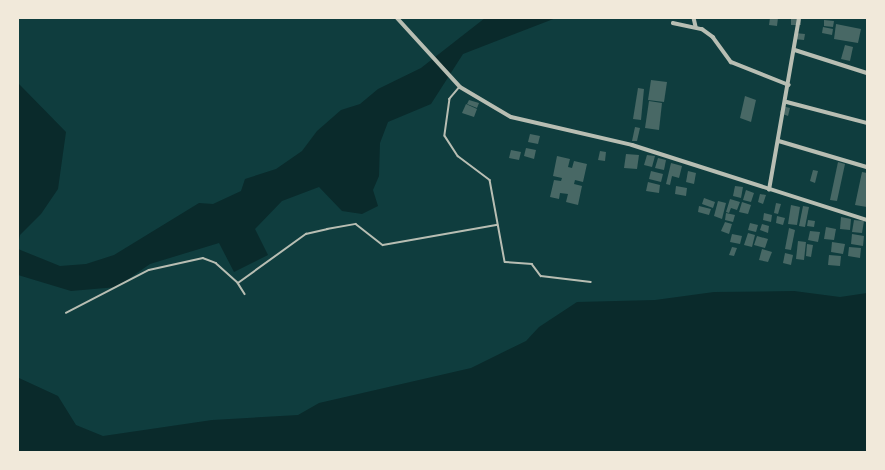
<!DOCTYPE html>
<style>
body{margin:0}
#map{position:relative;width:885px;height:470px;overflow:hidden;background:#0f3d3e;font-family:Cabin,sans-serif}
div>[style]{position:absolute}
.water>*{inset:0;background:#0a2a2b}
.building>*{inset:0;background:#486865}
.service>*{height:1.5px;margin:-0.75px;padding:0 0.75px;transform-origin:0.75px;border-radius:0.75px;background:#b8beb3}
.minor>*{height:3.5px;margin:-1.75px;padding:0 1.75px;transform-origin:1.75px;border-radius:1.75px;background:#b8beb3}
.tertiary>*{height:4px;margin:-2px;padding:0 2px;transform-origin:2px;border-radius:2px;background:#b8beb3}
span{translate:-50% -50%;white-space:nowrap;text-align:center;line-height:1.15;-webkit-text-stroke:3px #f1e9da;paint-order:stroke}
.frame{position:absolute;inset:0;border:19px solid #f1e9da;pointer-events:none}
</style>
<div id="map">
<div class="water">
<i style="clip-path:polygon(485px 18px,556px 18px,463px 54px,431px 104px,388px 122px,380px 143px,379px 176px,373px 190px,378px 206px,362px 214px,342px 211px,319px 187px,282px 201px,255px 229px,268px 255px,234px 272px,219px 243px,150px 264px,117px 287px,71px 291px,18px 275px,18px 249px,60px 266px,86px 264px,114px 255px,199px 203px,213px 204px,241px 191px,245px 179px,276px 169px,302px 151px,317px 131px,341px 110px,360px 104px,378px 89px,421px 68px)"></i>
<i style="clip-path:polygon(18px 83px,66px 132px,58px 189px,41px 214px,20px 235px,18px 245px)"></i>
<i style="clip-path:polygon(794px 291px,840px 297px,867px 293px,867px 452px,18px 452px,18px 356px,19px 378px,58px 396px,76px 425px,103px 436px,212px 420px,298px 415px,319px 403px,471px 368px,526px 341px,539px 327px,577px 302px,655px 300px,714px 292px)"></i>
</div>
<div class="building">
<i style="clip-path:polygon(770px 18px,778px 18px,777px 26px,769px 25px)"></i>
<i style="clip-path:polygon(791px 18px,801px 18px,801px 25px,791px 25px)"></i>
<i style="clip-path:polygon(824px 20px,834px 21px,833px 27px,824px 26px)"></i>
<i style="clip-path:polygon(836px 24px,861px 29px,858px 43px,834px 39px)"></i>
<i style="clip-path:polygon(823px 27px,833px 29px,832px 35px,822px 33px)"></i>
<i style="clip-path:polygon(795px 33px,805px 34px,804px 40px,794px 39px)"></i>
<i style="clip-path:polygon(845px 45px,853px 47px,850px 61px,841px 59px)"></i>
<i style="clip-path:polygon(651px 80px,667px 82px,664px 102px,648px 100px)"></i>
<i style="clip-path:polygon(638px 88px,644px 89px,641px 120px,633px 119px)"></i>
<i style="clip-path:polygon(745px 96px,756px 100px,751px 122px,740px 118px)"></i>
<i style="clip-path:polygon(469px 100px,479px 103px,477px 108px,467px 104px)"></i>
<i style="clip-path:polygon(649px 101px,662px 103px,659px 130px,645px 128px)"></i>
<i style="clip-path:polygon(466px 104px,477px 109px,474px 117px,462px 113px)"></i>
<i style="clip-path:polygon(782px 106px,790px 108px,788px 116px,780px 113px)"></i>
<i style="clip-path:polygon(635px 127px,640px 128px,637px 141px,632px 141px)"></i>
<i style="clip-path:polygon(530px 134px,540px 136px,538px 144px,528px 142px)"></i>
<i style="clip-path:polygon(526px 148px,536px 150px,534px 159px,524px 156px)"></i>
<i style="clip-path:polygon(511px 150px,521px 152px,519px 160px,509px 158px)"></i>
<i style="clip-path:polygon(600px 151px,606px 152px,605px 161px,598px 160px)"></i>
<i style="clip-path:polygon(626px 154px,639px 155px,637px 169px,624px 168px)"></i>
<i style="clip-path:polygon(647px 155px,655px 156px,652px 167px,644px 165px)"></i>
<i style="clip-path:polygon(557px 156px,570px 159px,568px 167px,572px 168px,574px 161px,587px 164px,583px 182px,575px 180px,574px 184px,582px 186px,578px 205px,566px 202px,568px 194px,560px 193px,559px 199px,550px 197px,554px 180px,561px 181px,562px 178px,553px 176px)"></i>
<i style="clip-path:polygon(658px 158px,666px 160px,664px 170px,655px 168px)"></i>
<i style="clip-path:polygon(838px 162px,845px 164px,837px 201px,830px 200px)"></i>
<i style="clip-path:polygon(671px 163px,682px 166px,679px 178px,672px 176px,670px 185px,666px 184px)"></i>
<i style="clip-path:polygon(813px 170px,818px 171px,815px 183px,810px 181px)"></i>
<i style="clip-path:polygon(651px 171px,663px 174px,661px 182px,649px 179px)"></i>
<i style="clip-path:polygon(688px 171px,696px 173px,694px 184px,686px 182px)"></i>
<i style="clip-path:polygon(862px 172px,867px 173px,867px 207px,855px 205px)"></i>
<i style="clip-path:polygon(648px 182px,660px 185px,659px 193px,646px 191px)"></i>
<i style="clip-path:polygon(676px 186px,687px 188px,686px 196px,675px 194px)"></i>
<i style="clip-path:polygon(735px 186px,743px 187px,741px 198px,733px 196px)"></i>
<i style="clip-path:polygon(746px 190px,754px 193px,751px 202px,743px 200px)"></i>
<i style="clip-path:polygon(760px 194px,766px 195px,763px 204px,758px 202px)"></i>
<i style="clip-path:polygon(704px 198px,715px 202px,713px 208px,702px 204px)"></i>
<i style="clip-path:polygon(730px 199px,740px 202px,737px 210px,731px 208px,729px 213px,726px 212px)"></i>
<i style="clip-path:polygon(718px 201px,726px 203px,722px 219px,714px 216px)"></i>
<i style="clip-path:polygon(742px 202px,751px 205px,748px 214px,739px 212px)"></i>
<i style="clip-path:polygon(776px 203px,781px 204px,778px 214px,774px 213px)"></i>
<i style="clip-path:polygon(791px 205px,800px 207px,797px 225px,788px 224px)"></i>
<i style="clip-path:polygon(699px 206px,711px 209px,709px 215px,698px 212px)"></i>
<i style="clip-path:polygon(803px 206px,809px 207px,805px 227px,799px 226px)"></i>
<i style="clip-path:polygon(726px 213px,735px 215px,733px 222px,725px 220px)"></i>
<i style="clip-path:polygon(764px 213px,772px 215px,771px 222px,763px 220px)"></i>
<i style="clip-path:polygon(777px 216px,785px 218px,783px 225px,776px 223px)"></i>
<i style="clip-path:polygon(841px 217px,851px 219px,850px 230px,840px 229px)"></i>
<i style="clip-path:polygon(808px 220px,815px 221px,814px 227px,807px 226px)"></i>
<i style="clip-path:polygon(854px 220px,864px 221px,862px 233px,852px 232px)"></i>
<i style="clip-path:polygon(725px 222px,732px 224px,729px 234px,721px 231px)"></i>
<i style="clip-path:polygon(750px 223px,758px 225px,756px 232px,748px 230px)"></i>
<i style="clip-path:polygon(762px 224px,769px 226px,768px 233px,760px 230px)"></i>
<i style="clip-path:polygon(826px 227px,836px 229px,834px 240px,824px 239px)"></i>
<i style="clip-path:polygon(789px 228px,795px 230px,791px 250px,785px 249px)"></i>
<i style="clip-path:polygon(810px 231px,820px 232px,818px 242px,808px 240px)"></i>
<i style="clip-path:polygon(748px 233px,755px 235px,752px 247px,744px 245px)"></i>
<i style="clip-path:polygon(732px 234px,742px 236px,740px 244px,730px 242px)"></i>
<i style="clip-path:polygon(852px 234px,864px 236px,863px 246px,851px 244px)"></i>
<i style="clip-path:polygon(757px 236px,768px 239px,765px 248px,754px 245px)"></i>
<i style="clip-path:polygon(798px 241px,806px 242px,804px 260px,796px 259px)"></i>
<i style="clip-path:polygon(832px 242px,845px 244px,843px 254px,831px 252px)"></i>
<i style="clip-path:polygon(807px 244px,813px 245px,811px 257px,806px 256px)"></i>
<i style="clip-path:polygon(732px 247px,737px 248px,734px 256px,729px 255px)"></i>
<i style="clip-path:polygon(849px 247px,861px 248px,860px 258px,848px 256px)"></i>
<i style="clip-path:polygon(762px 249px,772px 252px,768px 262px,759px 260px)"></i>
<i style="clip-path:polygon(785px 253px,793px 255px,791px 265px,783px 263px)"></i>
<i style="clip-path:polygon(829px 255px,841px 256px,840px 266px,828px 265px)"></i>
</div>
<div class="service">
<i style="left:460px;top:87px;width:16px;rotate:130deg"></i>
<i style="left:450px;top:99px;width:37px;rotate:98deg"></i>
<i style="left:445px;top:136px;width:24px;rotate:57deg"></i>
<i style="left:458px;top:156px;width:40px;rotate:37deg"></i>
<i style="left:490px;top:180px;width:83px;rotate:79.6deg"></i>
<i style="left:505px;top:262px;width:27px;rotate:4deg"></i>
<i style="left:532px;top:264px;width:15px;rotate:53deg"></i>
<i style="left:541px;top:276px;width:50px;rotate:6.8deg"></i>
<i style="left:238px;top:283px;width:13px;rotate:58deg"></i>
<i style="left:66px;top:313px;width:93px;rotate:-27.4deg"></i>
<i style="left:149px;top:270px;width:55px;rotate:-12.5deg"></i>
<i style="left:203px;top:258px;width:14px;rotate:21deg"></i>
<i style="left:216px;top:263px;width:30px;rotate:42deg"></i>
<i style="left:238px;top:283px;width:84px;rotate:-35.8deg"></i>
<i style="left:306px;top:234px;width:22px;rotate:-13deg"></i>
<i style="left:327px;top:229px;width:29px;rotate:-10deg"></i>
<i style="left:356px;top:224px;width:34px;rotate:38deg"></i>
<i style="left:383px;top:245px;width:116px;rotate:-10deg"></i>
</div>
<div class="minor">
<i style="left:694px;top:18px;width:9px;rotate:77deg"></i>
<i style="left:673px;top:23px;width:30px;rotate:12deg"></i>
<i style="left:702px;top:29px;width:14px;rotate:36deg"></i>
<i style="left:713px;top:37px;width:31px;rotate:54deg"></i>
<i style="left:731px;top:62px;width:62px;rotate:21.6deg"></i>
<i style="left:795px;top:50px;width:76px;rotate:17.7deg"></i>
<i style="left:787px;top:102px;width:83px;rotate:14.7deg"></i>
<i style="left:779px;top:141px;width:92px;rotate:16.5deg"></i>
<i style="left:769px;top:190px;width:175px;rotate:-80.1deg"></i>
</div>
<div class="tertiary">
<i style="left:397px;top:18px;width:93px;rotate:47.6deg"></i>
<i style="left:460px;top:87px;width:59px;rotate:30.5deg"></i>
<i style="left:511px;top:117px;width:124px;rotate:13deg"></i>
<i style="left:632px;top:145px;width:247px;rotate:17.7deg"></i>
</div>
<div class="frame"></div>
</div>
